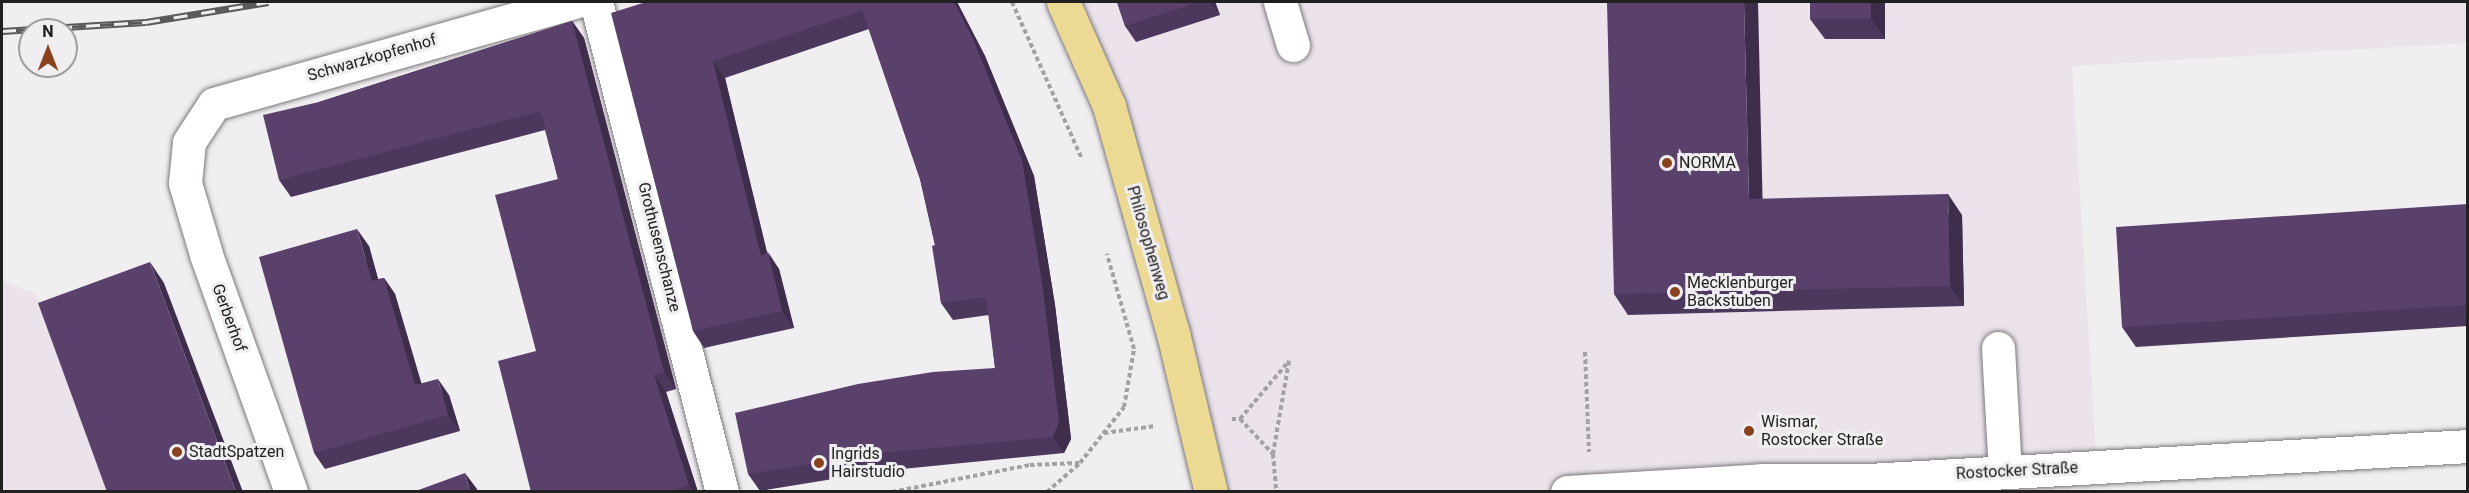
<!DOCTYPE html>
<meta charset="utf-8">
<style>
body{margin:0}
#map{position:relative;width:2469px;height:493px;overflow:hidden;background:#f1eef1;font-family:Roboto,sans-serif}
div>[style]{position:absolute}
.built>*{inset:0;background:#ebe2ec}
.path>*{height:4px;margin-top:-2px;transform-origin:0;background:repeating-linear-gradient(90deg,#a3a1a3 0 4.5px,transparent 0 7.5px)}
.roads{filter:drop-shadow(0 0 2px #7c797c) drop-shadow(0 0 2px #7c797c)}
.minor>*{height:33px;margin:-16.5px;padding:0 16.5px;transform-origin:16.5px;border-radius:16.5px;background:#fff}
.major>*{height:33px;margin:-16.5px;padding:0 16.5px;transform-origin:16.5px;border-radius:16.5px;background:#ebd994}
.rail>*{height:7px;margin-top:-3.5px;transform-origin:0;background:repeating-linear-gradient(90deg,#f1eef1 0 14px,#5b595b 0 28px);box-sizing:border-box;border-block:2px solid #5b595b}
.wall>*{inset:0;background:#4d385d}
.shaded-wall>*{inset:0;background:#3e2e4c}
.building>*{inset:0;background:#59416c}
.dots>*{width:16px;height:16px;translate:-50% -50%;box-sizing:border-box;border:3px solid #f1eef1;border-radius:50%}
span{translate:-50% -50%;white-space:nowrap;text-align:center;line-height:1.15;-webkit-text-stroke:6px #f1eef1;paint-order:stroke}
.street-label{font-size:16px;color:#212021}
.poi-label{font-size:16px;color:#212021}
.left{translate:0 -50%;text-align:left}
.frame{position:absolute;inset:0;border:3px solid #212021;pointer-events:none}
.north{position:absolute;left:18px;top:18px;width:60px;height:60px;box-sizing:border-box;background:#f1eef1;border:2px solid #9e9c9e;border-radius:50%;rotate:0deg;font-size:16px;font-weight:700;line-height:24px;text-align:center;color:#212021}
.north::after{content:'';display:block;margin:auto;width:21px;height:27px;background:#88421d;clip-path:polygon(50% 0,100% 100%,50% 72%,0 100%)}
</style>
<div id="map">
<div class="built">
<i style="clip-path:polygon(1063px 2px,2467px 2px,2468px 43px,2072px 66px,2097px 467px,1571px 492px,1211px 492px)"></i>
<i style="clip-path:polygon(2px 281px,35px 293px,52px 324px,114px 491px,2px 491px)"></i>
</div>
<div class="path">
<i style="left:1012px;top:2px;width:170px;rotate:66deg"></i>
<i style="left:1585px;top:352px;width:100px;rotate:87.7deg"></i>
<i style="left:1232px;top:419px;width:8px"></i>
<i style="left:1240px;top:419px;width:48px;rotate:46.7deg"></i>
<i style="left:1273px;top:454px;width:38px;rotate:85deg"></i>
<i style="left:1240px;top:419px;width:76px;rotate:-49.8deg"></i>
<i style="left:1289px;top:361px;width:94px;rotate:99.8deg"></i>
<i style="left:1104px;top:433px;width:52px;rotate:-7.7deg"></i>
<i style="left:892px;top:492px;width:141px;rotate:-11.1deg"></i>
<i style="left:1030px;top:465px;width:49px;rotate:-2.3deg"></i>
<i style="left:1047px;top:492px;width:44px;rotate:-41.3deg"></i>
<i style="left:1080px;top:463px;width:71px;rotate:-51.8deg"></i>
<i style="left:1124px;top:407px;width:59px;rotate:-80.2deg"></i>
<i style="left:1134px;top:349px;width:99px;rotate:-105.9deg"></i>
</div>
<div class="roads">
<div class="minor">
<i style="left:596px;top:2px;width:506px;rotate:75.58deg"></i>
<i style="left:1280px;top:2px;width:45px;rotate:73.2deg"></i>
<i style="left:1998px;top:348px;width:124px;rotate:86.8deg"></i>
<i style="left:291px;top:492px;width:253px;rotate:-109.7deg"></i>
<i style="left:206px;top:254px;width:74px;rotate:-106.5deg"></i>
<i style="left:185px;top:183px;width:41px;rotate:-84.4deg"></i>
<i style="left:189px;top:142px;width:45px;rotate:-56.7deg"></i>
<i style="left:214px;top:104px;width:374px;rotate:-15.8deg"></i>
<i style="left:1567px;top:492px;width:195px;rotate:-3.5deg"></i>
<i style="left:1762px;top:480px;width:106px"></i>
<i style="left:1868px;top:480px;width:601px;rotate:-3.24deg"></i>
</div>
<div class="major">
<i style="left:1063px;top:2px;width:114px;rotate:66.1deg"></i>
<i style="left:1109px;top:106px;width:236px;rotate:74.3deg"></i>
<i style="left:1173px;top:333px;width:163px;rotate:76.6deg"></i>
</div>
</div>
<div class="rail">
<i style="left:2px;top:31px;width:144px;rotate:-3.6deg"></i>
<i style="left:146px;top:22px;width:124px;rotate:-9.3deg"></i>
</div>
<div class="wall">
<i style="clip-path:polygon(646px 2px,957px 2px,985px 56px,1034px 176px,1055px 305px,1071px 439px,1064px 453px,882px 471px,760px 491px,748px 474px,995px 368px,989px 315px,953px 320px,941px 303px,935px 245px,920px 179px,869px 29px,725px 78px,767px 253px,779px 269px,794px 328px,704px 348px,693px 331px)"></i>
<i style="clip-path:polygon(1117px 2px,1215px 2px,1220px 15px,1136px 42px,1125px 26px)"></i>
<i style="clip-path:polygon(1885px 2px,1885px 39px,1825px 39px,1810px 19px)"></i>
<i style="clip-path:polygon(572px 21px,584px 38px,676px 389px,666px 392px,698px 492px,531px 492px,558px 179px,545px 130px,291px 197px,279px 180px,319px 102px)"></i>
<i style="clip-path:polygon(1763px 199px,1962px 215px,1964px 306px,1628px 315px,1614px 294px)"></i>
<i style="clip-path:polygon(2468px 204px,2468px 326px,2136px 347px,2122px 327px)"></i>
<i style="clip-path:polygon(369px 246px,378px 279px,384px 278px,395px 294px,421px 384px,449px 395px,460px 431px,325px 469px,314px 453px)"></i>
</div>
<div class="shaded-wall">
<i style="clip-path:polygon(954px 2px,957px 2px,985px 56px,1034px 176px,1055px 305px,1071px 439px,1064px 453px,1053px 437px)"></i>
<i style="clip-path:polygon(1210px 2px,1215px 2px,1220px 15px)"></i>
<i style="clip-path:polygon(1744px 2px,1758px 2px,1763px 220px,1749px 199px)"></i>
<i style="clip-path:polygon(1871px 2px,1885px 2px,1885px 39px,1871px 19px)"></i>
<i style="clip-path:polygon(572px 21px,584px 38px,676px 389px,664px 372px)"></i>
<i style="clip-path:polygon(713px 61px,725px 78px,772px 273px,761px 256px)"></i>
<i style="clip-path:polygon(1948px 194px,1962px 215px,1964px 306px,1950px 286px)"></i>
<i style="clip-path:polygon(357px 229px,369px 246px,383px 297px,372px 281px)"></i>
<i style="clip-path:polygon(768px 252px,779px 269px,794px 328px,782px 311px)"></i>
<i style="clip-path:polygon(150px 262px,164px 283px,243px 492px,236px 492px)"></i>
<i style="clip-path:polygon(384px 278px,395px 294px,427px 402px,415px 385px)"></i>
<i style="clip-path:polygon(654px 375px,666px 392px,698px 492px,694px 492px,689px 485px)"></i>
<i style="clip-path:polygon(438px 379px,449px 395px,460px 431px,448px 415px)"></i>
<i style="clip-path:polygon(465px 473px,477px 489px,477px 492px,470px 492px)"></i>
</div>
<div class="building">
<i style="clip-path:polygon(646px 2px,954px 2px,973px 39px,1022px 160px,1043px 289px,1059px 422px,1053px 437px,871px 454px,748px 474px,735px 413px,858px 384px,933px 372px,995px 368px,986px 297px,941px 303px,932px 246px,935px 245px,920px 179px,862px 10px,713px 61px,761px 256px,768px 252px,782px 311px,693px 331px,611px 13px)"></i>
<i style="clip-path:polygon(1117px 2px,1199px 2px,1125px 26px)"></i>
<i style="clip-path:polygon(1607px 2px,1744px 2px,1749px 199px,1948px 194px,1950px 286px,1614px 294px)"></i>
<i style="clip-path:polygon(1810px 2px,1871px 2px,1871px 19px,1810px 19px)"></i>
<i style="clip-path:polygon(572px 21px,664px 372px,654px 375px,689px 485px,668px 492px,531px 492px,498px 361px,536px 351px,495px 195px,558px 179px,541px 111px,279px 180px,263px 115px,319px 102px)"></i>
<i style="clip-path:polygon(2468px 204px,2468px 305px,2122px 327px,2116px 227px)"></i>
<i style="clip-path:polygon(357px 229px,372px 281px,384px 278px,415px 385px,438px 379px,448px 415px,314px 453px,259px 257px)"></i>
<i style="clip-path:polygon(150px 262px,236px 492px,107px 492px,38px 303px)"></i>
<i style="clip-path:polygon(465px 473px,470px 492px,413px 492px)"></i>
</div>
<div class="dots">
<i style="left:1667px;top:163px;background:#88421d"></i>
<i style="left:1675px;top:292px;background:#88421d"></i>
<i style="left:1749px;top:431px;background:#88421d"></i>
<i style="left:177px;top:452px;background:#88421d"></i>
<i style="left:819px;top:463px;background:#88421d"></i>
</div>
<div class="street-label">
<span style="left:372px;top:58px;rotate:-16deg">Schwarzkopfenhof</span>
<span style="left:1148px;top:243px;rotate:74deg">Philosophenweg</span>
<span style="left:659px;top:247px;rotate:76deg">Grothusenschanze</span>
<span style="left:229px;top:318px;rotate:70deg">Gerberhof</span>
<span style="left:2017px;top:471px;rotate:-3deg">Rostocker Straße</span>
</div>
<div class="poi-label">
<span class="left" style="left:1679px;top:163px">NORMA</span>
<span class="left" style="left:1687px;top:292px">Mecklenburger<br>Backstuben</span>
<span class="left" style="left:1761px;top:431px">Wismar,<br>Rostocker Straße</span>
<span class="left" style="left:189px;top:452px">StadtSpatzen</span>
<span class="left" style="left:831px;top:463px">Ingrids<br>Hairstudio</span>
</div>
<div class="frame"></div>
<div class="north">N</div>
</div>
